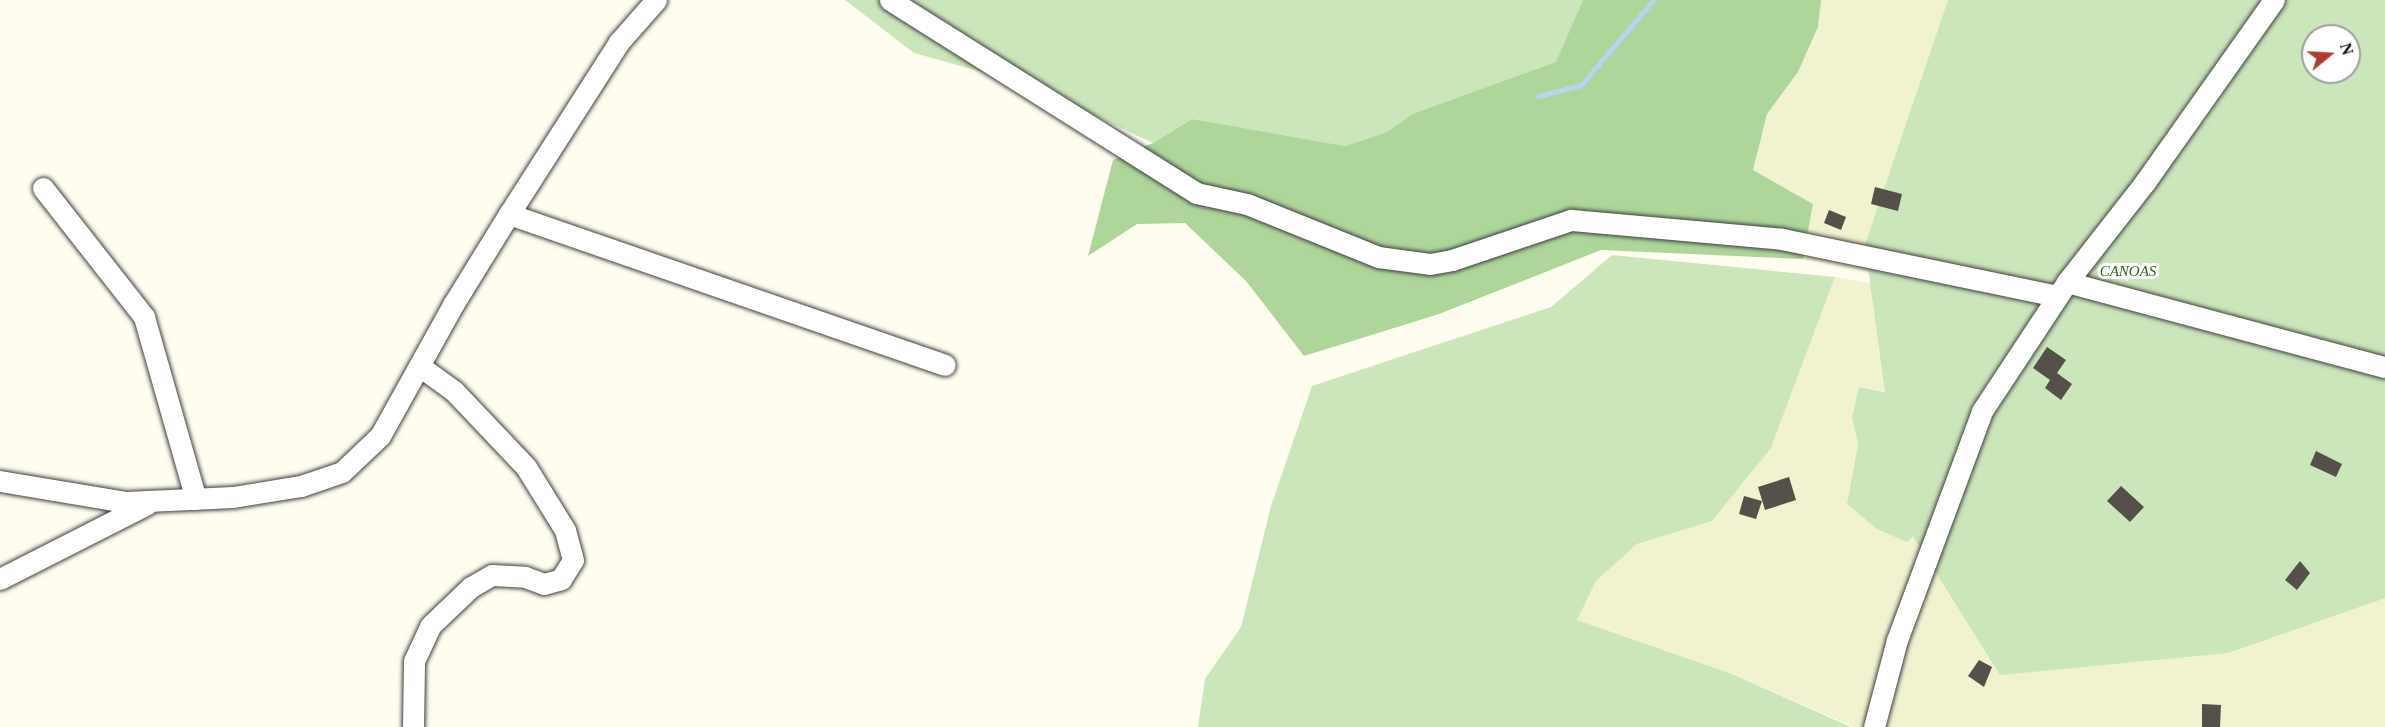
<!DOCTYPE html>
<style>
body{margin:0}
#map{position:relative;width:2385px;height:727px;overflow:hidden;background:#fefdef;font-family:"Times New Roman",serif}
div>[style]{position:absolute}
.farmland>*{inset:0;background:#f1f2d0}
.green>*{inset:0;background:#cbe6bb}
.forest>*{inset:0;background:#aed69b}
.stream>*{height:5px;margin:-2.5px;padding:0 2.5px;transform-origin:2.5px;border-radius:2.5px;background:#b7d4f2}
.building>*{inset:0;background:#55504a}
.roads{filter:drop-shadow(0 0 2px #404040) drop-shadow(0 0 2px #404040)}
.minor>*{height:21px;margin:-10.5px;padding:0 10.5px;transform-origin:10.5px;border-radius:10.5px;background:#fff}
span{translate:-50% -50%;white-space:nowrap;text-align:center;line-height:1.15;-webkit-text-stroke:6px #fff;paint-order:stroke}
.park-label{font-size:15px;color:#276122;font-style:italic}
.north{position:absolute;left:2301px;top:24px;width:60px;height:60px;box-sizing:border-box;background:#fff;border:2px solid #9e9e9e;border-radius:50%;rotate:72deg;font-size:16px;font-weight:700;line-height:24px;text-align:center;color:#0d0d0d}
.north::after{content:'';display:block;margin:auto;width:21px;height:27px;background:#b43a2f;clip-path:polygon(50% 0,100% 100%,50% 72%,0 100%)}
</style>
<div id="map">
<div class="farmland">
<i style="clip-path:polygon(1821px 0,1991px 0,1900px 278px,1803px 259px,1813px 204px,1753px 170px,1767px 114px,1798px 72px,1818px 27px)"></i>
<i style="clip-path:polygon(1835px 277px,1909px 290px,1893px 392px,1859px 387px,1852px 417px,1858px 444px,1847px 504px,1936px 508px,1871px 727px,1854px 727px,1732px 674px,1577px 620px,1596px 581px,1637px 544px,1712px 521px,1771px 448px)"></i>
<i style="clip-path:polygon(2385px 405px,2385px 727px,1883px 727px,1901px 650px,1969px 454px)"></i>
</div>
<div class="green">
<i style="clip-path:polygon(845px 0,1583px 0,1557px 62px,1412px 114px,1387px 132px,1344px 146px,1192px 119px,1153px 143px,1029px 85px,914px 53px)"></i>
<i style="clip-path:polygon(evenodd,1948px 0,2385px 0,2385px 598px,2228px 653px,2000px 675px,1913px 536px,1907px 542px,1877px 529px,1847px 504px,1858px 444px,1852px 417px,1859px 387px,1885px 392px,1865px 245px,1948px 0,2313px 36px,2349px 36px,2349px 72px,2313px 72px,2313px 36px)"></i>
<i style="clip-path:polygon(1612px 255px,1835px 277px,1771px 448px,1712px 521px,1637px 544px,1596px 581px,1577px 620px,1732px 674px,1851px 727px,1198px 727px,1205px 679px,1241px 627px,1271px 506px,1312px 386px,1551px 307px)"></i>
</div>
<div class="forest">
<i style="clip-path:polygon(1583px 0,1821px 0,1818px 27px,1798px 72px,1767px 114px,1753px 170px,1813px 204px,1803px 259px,1601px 250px,1439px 314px,1304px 356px,1246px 281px,1185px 223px,1137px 224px,1088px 256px,1113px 160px,1153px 143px,1192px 119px,1345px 146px,1387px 132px,1412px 114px,1556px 62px)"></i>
</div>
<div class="stream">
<i style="left:1538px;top:96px;width:44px;rotate:-14.3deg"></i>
<i style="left:1581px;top:85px;width:111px;rotate:-49.7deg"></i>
</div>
<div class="building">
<i style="clip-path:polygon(1875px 187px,1902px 194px,1898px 211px,1871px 204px)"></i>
<i style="clip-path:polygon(1829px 210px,1846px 217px,1841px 230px,1824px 223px)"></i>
<i style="clip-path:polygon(2047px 347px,2066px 360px,2057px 373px,2072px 384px,2061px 400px,2045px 388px,2050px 380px,2033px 368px)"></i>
<i style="clip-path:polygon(2316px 451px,2342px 464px,2336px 477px,2310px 465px)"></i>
<i style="clip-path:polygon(1789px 477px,1796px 500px,1765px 510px,1758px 487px)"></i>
<i style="clip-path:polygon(2121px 486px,2144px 507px,2130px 522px,2107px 501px)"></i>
<i style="clip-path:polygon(1744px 496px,1762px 501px,1756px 519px,1739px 514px)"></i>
<i style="clip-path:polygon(2300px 561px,2310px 573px,2297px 590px,2285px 580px)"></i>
<i style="clip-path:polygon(1979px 660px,1992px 667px,1984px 687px,1968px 676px)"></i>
<i style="clip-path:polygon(2202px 704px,2221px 705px,2220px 727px,2202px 727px)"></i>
</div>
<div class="roads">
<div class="minor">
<i style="left:890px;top:0;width:362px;rotate:32.2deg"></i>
<i style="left:1196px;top:193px;width:52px;rotate:12.2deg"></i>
<i style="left:1247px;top:204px;width:141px;rotate:22deg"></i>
<i style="left:1378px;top:257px;width:52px;rotate:7.7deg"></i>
<i style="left:1430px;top:264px;width:22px;rotate:-10deg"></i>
<i style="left:1452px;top:260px;width:126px;rotate:-18.6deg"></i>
<i style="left:1571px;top:220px;width:212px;rotate:5.1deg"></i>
<i style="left:1782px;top:239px;width:281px;rotate:11.7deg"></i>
<i style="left:43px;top:188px;width:164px;rotate:51.9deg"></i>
<i style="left:144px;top:317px;width:189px;rotate:74.1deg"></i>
<i style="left:509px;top:214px;width:461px;rotate:19.1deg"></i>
<i style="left:2067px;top:282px;width:329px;rotate:15deg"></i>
<i style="left:0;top:481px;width:128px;rotate:9.5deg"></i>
<i style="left:126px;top:502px;width:107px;rotate:-2.7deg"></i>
<i style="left:233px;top:497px;width:69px;rotate:-9.2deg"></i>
<i style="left:301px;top:486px;width:43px;rotate:-18.9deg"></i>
<i style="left:342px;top:472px;width:52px;rotate:-43.5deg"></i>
<i style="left:380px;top:436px;width:152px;rotate:-60.9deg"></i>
<i style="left:454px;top:303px;width:105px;rotate:-58.3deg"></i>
<i style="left:509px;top:214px;width:204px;rotate:-57.4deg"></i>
<i style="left:619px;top:42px;width:56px;rotate:-48.6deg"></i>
<i style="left:0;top:579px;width:165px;rotate:-27deg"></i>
<i style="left:413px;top:727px;width:66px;rotate:-89.1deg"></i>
<i style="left:414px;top:661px;width:38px;rotate:-65deg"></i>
<i style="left:430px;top:626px;width:57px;rotate:-43.6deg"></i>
<i style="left:471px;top:587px;width:24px;rotate:-30deg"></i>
<i style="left:492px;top:575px;width:33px;rotate:3deg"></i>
<i style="left:525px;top:577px;width:20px;rotate:20deg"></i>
<i style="left:544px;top:584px;width:18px;rotate:-16deg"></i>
<i style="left:561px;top:579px;width:22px;rotate:-58deg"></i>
<i style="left:573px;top:560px;width:31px;rotate:-105deg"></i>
<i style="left:565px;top:530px;width:74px;rotate:-121.8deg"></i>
<i style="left:526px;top:467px;width:105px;rotate:-133.5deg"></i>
<i style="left:454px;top:391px;width:41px;rotate:-144deg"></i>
<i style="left:1874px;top:727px;width:90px;rotate:-75.2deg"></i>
<i style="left:1897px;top:640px;width:244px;rotate:-69.6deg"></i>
<i style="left:1982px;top:411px;width:154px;rotate:-56.6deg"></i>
<i style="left:2067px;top:282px;width:127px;rotate:-52deg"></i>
<i style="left:2145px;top:182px;width:223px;rotate:-54.7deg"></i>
</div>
</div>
<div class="park-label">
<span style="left:2128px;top:272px">CANOAS</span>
</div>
<div class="north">N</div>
</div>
